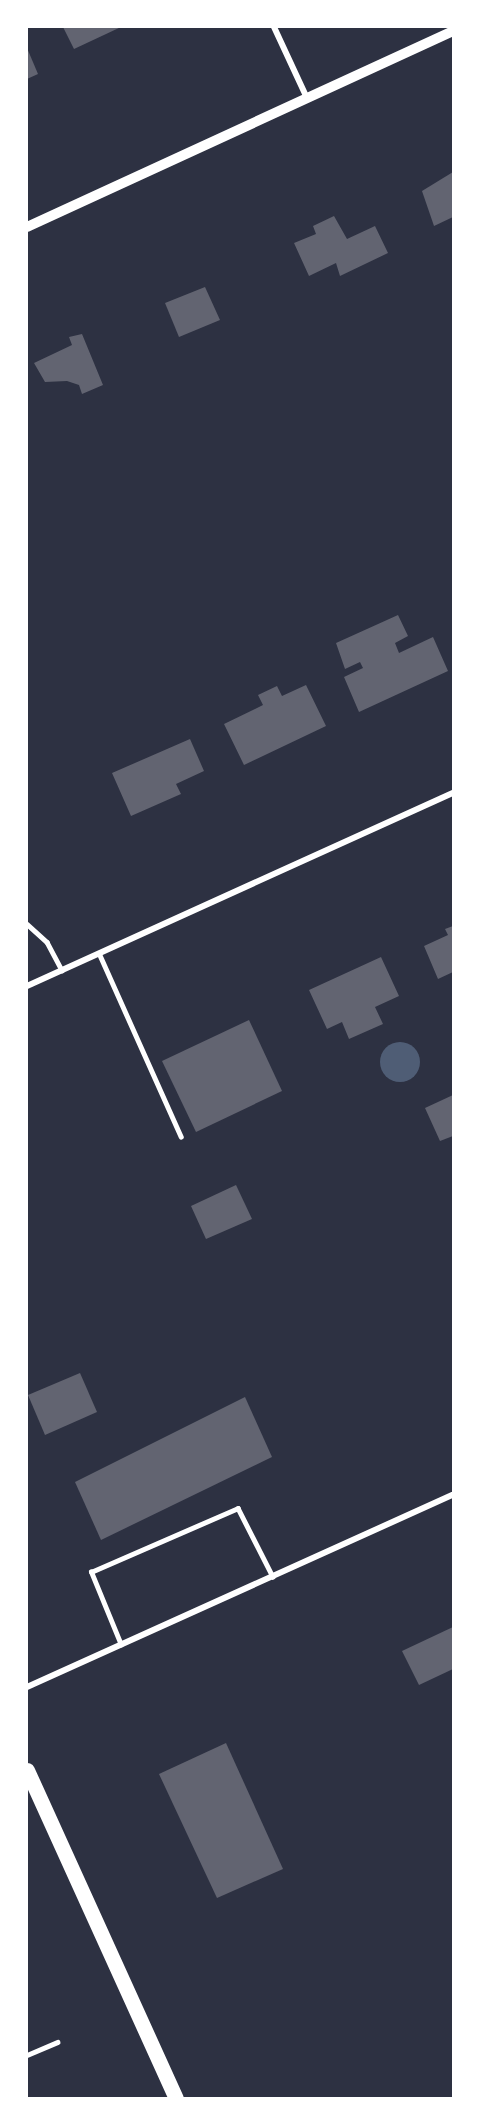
<!DOCTYPE html>
<style>
body{margin:0}
#map{position:relative;width:480px;height:2125px;overflow:hidden;background:#2d3142;font-family:"Varela Round",sans-serif}
div>[style]{position:absolute}
.water>*{inset:0;background:#4f5d75}
.round{border-radius:50%}
.building>*{inset:0;background:#626471}
.service>*{height:4.5px;margin:-2.25px;padding:0 2.25px;transform-origin:2.25px;border-radius:2.25px;background:#fff}
.minor>*{height:6px;margin:-3px;padding:0 3px;transform-origin:3px;border-radius:3px;background:#fff}
.tertiary>*{height:10px;margin:-5px;padding:0 5px;transform-origin:5px;border-radius:5px;background:#fff}
.primary>*{height:15px;margin:-7.5px;padding:0 7.5px;transform-origin:7.5px;border-radius:7.5px;background:#fff}
span{translate:-50% -50%;white-space:nowrap;text-align:center;line-height:1.15;-webkit-text-stroke:5px #fff;paint-order:stroke}
.frame{position:absolute;inset:0;border:28px solid #fff;pointer-events:none}
</style>
<div id="map">
<div class="water">
<i class="round" style="left:380px;top:1042px;width:40px;height:40px"></i>
</div>
<div class="building">
<i style="clip-path:polygon(63px 27px,121px 27px,74px 49px)"></i>
<i style="clip-path:polygon(27px 48px,38px 74px,27px 79px)"></i>
<i style="clip-path:polygon(453px 172px,453px 217px,434px 226px,422px 191px)"></i>
<i style="clip-path:polygon(334px 216px,347px 239px,375px 226px,388px 253px,340px 276px,336px 263px,309px 276px,294px 243px,316px 234px,313px 226px)"></i>
<i style="clip-path:polygon(205px 287px,220px 320px,179px 337px,165px 303px)"></i>
<i style="clip-path:polygon(82px 334px,103px 385px,82px 394px,79px 385px,67px 381px,45px 382px,34px 363px,72px 345px,69px 337px)"></i>
<i style="clip-path:polygon(398px 615px,408px 636px,395px 643px,399px 653px,433px 637px,448px 671px,359px 712px,344px 677px,363px 668px,360px 662px,345px 669px,336px 643px)"></i>
<i style="clip-path:polygon(306px 685px,326px 726px,244px 765px,224px 724px,263px 705px,258px 695px,277px 686px,282px 696px)"></i>
<i style="clip-path:polygon(190px 739px,204px 771px,176px 784px,181px 794px,131px 816px,112px 773px)"></i>
<i style="clip-path:polygon(453px 926px,453px 972px,438px 979px,424px 946px,448px 935px,445px 929px)"></i>
<i style="clip-path:polygon(381px 957px,399px 996px,375px 1007px,383px 1024px,349px 1039px,342px 1022px,327px 1029px,309px 990px)"></i>
<i style="clip-path:polygon(249px 1020px,282px 1091px,196px 1132px,162px 1061px)"></i>
<i style="clip-path:polygon(453px 1095px,453px 1136px,440px 1141px,425px 1108px)"></i>
<i style="clip-path:polygon(236px 1185px,252px 1219px,206px 1239px,191px 1206px)"></i>
<i style="clip-path:polygon(80px 1373px,97px 1412px,45px 1435px,28px 1395px)"></i>
<i style="clip-path:polygon(245px 1397px,272px 1457px,101px 1540px,75px 1482px)"></i>
<i style="clip-path:polygon(453px 1627px,453px 1669px,419px 1685px,402px 1651px)"></i>
<i style="clip-path:polygon(226px 1743px,283px 1869px,217px 1898px,159px 1774px)"></i>
</div>
<div class="service">
<i style="left:27px;top:924px;width:27px;rotate:42deg"></i>
<i style="left:47px;top:942px;width:32px;rotate:62deg"></i>
<i style="left:99px;top:953px;width:201px;rotate:65.9deg"></i>
<i style="left:121px;top:1645px;width:79px;rotate:-112.3deg"></i>
<i style="left:91px;top:1572px;width:160px;rotate:-23.5deg"></i>
<i style="left:238px;top:1508px;width:77px;rotate:63.1deg"></i>
<i style="left:27px;top:2055px;width:33px;rotate:-23deg"></i>
</div>
<div class="minor">
<i style="left:274px;top:27px;width:78px;rotate:65.1deg"></i>
<i style="left:27px;top:986px;width:468px;rotate:-24.4deg"></i>
<i style="left:27px;top:1687px;width:467px;rotate:-24.3deg"></i>
</div>
<div class="tertiary">
<i style="left:27px;top:227px;width:469px;rotate:-24.7deg"></i>
</div>
<div class="primary">
<i style="left:27px;top:1770px;width:360px;rotate:65.6deg"></i>
</div>
<div class="frame"></div>
</div>
